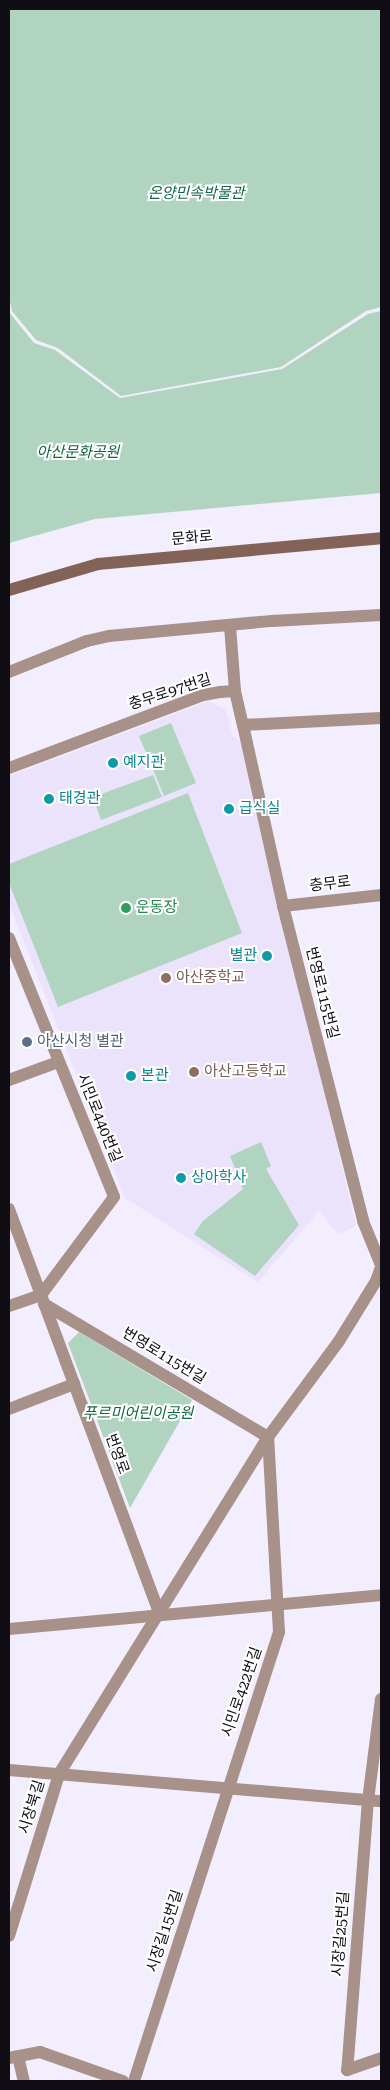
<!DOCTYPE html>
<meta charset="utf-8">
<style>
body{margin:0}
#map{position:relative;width:390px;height:2090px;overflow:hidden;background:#f2eefd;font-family:"Roboto Serif","Noto Sans KR",serif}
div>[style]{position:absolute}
.built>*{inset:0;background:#ebe3fc}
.green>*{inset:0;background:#b1d4c0}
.minor>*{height:12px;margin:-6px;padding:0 6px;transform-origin:6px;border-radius:6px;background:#a79189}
.tertiary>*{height:12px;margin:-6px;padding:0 6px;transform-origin:6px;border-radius:6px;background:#a79189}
.secondary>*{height:12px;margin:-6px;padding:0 6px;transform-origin:6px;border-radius:6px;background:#836358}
.dots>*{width:14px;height:14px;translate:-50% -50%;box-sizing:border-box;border:2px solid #fff;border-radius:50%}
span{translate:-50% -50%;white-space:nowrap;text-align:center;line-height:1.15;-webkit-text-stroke:4px #fff;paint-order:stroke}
.park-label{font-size:15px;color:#126642;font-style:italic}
.street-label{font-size:15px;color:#100d15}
.culture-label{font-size:15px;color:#0d838f}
.left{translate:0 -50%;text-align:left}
.right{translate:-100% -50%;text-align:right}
.leisure-label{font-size:15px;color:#27864d}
.education-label{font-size:15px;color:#785e54}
.service-label{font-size:15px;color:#4e5e75}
.frame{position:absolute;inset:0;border:10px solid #100d15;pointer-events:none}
</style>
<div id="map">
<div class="built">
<i style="clip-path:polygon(209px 701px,226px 710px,232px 735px,242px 743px,356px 1226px,338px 1234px,319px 1211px,258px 1282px,125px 1198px,9px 904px,9px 776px)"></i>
</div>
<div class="green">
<i style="clip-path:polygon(9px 9px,381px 9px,381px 307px,366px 311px,281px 367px,121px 396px,58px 348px,36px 340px,12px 311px,9px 297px)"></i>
<i style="clip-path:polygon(381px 311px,381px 493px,95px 519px,9px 543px,9px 312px,34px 343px,55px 350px,120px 398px,282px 369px,368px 314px)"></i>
<i style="clip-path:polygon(171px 723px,196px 783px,164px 796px,139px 736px)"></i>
<i style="clip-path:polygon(153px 775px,162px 797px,101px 820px,93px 797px)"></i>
<i style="clip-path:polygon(188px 793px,242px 933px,58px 1007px,9px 883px,9px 864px)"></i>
<i style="clip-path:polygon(261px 1142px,271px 1166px,266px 1169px,299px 1225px,255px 1276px,194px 1234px,203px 1221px,243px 1189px,230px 1156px)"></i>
<i style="clip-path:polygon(79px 1332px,192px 1400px,130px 1508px,68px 1343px)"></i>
</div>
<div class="minor">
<i style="left:230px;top:626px;width:65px;rotate:85.6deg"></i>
<i style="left:9px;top:672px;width:84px;rotate:-21.7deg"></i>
<i style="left:87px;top:641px;width:23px;rotate:-13deg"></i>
<i style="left:109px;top:636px;width:164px;rotate:-5.3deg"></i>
<i style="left:272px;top:621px;width:109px;rotate:-3.2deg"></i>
<i style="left:243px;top:725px;width:185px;rotate:77.5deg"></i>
<i style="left:283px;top:906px;width:325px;rotate:75.7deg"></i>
<i style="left:363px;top:1221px;width:48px;rotate:67.8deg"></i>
<i style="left:9px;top:768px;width:207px;rotate:-20.6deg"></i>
<i style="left:203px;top:695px;width:17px;rotate:-10deg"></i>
<i style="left:220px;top:692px;width:15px;rotate:-4deg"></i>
<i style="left:235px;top:691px;width:35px;rotate:77deg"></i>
<i style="left:243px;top:725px;width:138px;rotate:-2.9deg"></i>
<i style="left:283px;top:906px;width:99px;rotate:-6.4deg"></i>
<i style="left:9px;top:938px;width:279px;rotate:67.9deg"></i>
<i style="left:114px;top:1197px;width:122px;rotate:126.7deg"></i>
<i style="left:41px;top:1295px;width:34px;rotate:161deg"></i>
<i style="left:9px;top:1080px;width:52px;rotate:-20.2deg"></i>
<i style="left:9px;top:1209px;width:433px;rotate:69.6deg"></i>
<i style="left:44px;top:1304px;width:261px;rotate:30.7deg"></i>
<i style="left:9px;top:1409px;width:70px;rotate:-21deg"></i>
<i style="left:381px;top:1699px;width:102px;rotate:97.3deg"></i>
<i style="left:368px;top:1800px;width:271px;rotate:94.4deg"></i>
<i style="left:347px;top:2070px;width:36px;rotate:-19deg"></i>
<i style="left:9px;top:1770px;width:373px;rotate:4.8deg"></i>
<i style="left:9px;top:1936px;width:170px;rotate:-72.8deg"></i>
<i style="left:59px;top:1774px;width:397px;rotate:-58.2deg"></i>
<i style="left:268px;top:1437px;width:119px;rotate:-53.5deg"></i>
<i style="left:339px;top:1341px;width:70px;rotate:-58.3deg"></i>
<i style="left:376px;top:1281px;width:15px;rotate:-70deg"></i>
<i style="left:18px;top:2056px;width:26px;rotate:77deg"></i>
<i style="left:9px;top:2058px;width:32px;rotate:-11deg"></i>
<i style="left:40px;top:2052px;width:88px;rotate:19.3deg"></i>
<i style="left:134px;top:2081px;width:472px;rotate:-72.1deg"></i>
<i style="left:279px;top:1632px;width:195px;rotate:-93.2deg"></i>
</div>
<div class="tertiary">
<i style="left:9px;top:1629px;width:374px;rotate:-5.2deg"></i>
</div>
<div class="secondary">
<i style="left:9px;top:590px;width:93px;rotate:-16.3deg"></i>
<i style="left:98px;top:564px;width:284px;rotate:-5.2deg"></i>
</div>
<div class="dots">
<i style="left:113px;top:763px;background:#0f9aa8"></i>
<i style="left:49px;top:799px;background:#0f9aa8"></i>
<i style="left:229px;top:809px;background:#0f9aa8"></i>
<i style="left:126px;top:908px;background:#2e9e5b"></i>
<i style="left:267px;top:956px;background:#0f9aa8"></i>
<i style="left:166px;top:978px;background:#8d6e63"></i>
<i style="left:27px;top:1042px;background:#5c6f8a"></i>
<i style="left:194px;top:1072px;background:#8d6e63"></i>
<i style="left:131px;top:1076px;background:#0f9aa8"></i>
<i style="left:181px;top:1178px;background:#0f9aa8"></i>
</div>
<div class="park-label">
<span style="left:196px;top:194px">온양민속박물관</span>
<span style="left:78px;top:453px">아산문화공원</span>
<span style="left:138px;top:1414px">푸르미어린이공원</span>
</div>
<div class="street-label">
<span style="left:192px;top:538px;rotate:-5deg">문화로</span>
<span style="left:170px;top:692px;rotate:-18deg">충무로97번길</span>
<span style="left:330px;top:884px;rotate:-7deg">충무로</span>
<span style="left:322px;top:993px;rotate:76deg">번영로115번길</span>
<span style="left:99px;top:1118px;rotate:68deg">시민로440번길</span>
<span style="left:164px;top:1356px;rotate:31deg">번영로115번길</span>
<span style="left:117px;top:1454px;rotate:70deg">번영로</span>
<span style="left:242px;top:1692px;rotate:-71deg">시민로422번길</span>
<span style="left:32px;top:1807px;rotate:-73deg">시장북길</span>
<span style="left:165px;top:1931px;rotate:-72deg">시장길15번길</span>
<span style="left:341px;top:1934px;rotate:-86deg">시장길25번길</span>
</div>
<div class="culture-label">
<span class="left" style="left:123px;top:763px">예지관</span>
<span class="left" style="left:59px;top:799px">태경관</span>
<span class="left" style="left:239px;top:809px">급식실</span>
<span class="right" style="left:257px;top:956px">별관</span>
<span class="left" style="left:141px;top:1076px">본관</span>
<span class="left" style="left:191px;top:1178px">상아학사</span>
</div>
<div class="leisure-label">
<span class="left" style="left:136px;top:908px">운동장</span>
</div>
<div class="education-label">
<span class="left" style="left:176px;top:978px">아산중학교</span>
<span class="left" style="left:204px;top:1072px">아산고등학교</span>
</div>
<div class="service-label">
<span class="left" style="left:37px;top:1042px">아산시청 별관</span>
</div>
<div class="frame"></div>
</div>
